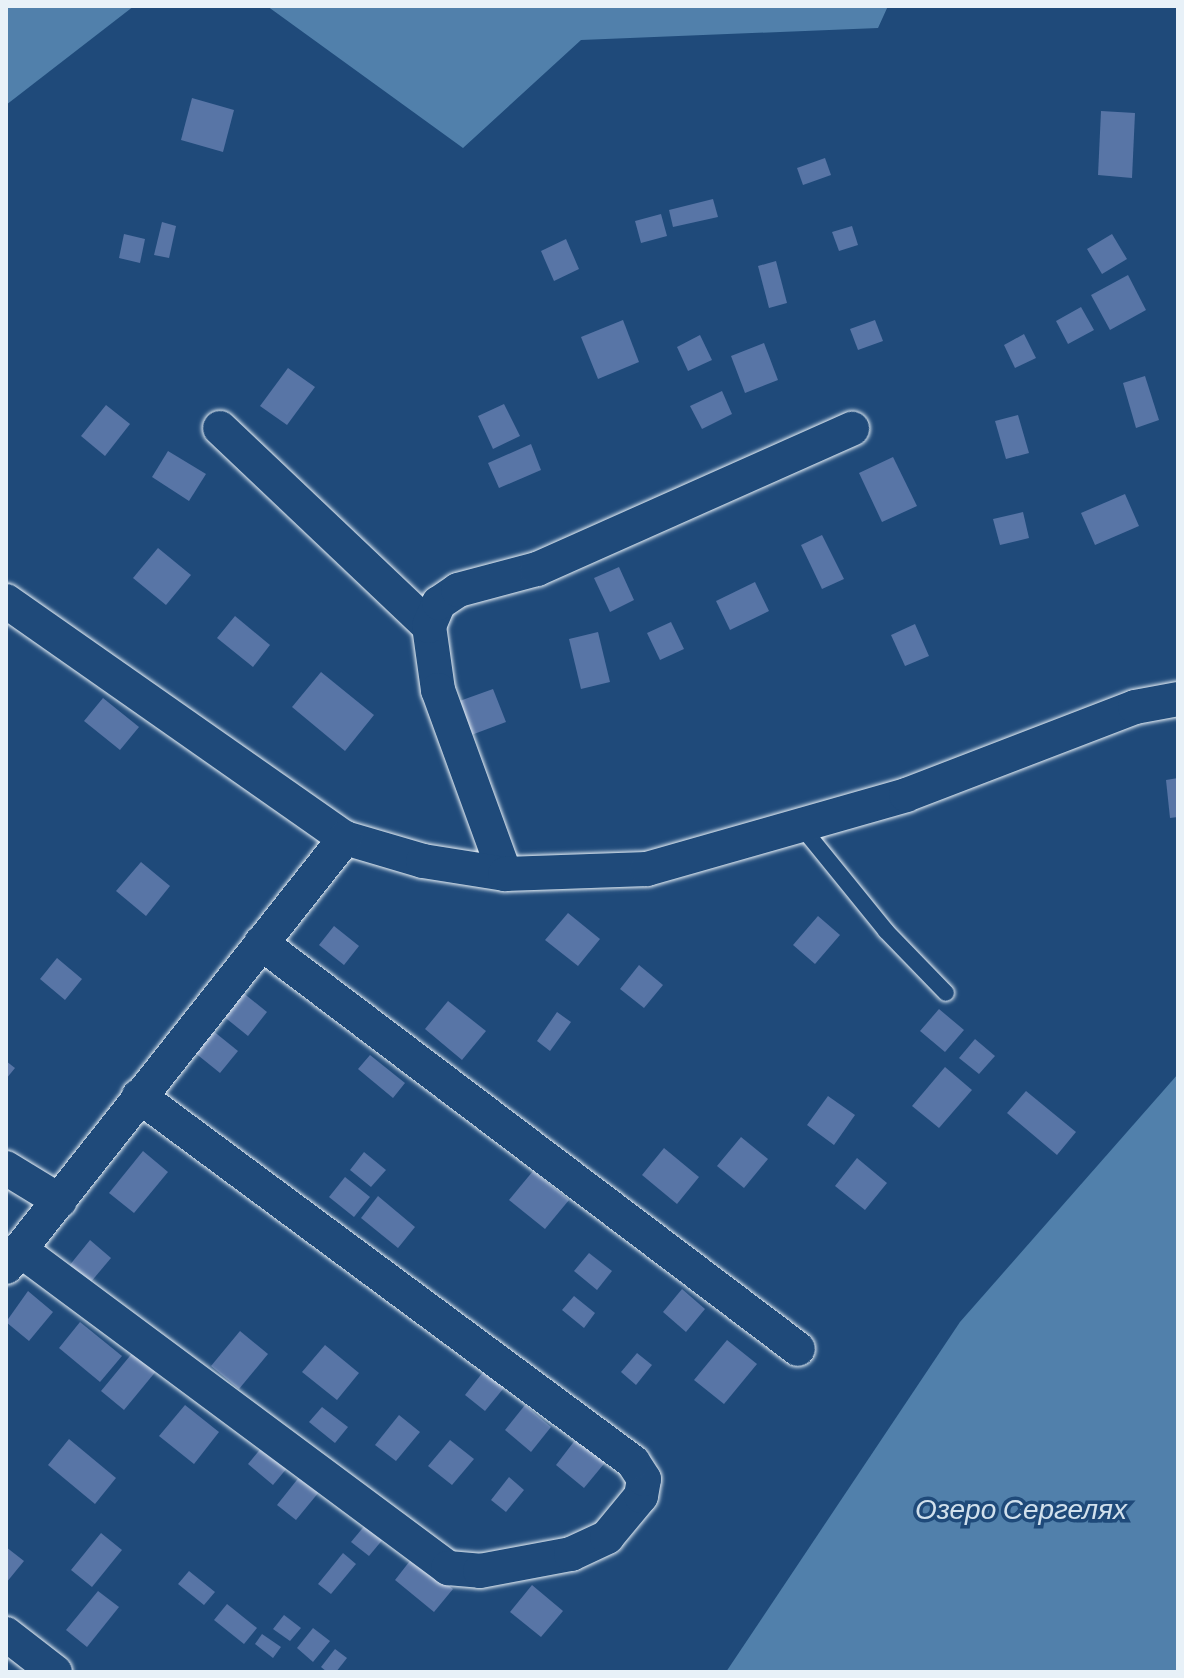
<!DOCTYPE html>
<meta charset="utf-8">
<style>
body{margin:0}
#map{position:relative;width:1184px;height:1678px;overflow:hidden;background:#1f4a7a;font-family:Dekko,sans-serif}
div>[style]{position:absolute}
.water>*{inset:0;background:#5180ab}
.building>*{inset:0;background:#5875a6}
.roads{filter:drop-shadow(0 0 2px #e8f1f8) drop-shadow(0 0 2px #e8f1f8)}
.service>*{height:16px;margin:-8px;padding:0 8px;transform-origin:8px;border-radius:8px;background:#1f4a7a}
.minor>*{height:34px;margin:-17px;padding:0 17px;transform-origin:17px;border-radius:17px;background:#1f4a7a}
span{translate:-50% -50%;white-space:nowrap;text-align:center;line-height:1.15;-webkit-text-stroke:7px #1f4a7a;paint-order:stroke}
.water-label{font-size:28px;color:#d1e0ec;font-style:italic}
.frame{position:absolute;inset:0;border:8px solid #e8f1f8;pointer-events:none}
</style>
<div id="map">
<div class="water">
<i style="clip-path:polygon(6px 6px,134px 6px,6px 105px)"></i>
<i style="clip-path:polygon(267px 6px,888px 6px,878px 28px,581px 40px,463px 148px)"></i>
<i style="clip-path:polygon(1178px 1074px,1178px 1672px,726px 1672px,960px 1322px)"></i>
</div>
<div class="building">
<i style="clip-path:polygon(192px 98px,234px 110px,223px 152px,181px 140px)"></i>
<i style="clip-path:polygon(1101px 111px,1135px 113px,1132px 178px,1098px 175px)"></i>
<i style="clip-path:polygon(825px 158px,831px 175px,803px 185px,797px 168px)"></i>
<i style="clip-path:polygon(713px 199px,718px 217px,673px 227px,669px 210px)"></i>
<i style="clip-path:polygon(661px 214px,667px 236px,641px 243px,635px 221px)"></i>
<i style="clip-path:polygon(162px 222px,176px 226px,169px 258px,154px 255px)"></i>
<i style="clip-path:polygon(852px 226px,858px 245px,839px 251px,832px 232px)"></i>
<i style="clip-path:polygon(124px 234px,145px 239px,140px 263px,119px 258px)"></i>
<i style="clip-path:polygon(1112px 234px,1127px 259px,1102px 274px,1087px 249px)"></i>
<i style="clip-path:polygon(566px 239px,579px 269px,554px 281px,541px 251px)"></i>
<i style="clip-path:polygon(776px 261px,787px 303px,769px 308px,758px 266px)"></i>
<i style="clip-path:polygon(1128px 275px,1146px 310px,1110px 330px,1091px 295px)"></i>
<i style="clip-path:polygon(1081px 307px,1094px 330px,1068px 344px,1056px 321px)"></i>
<i style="clip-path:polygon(623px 320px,639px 362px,598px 379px,581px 337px)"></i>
<i style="clip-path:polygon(875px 320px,883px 341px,858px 350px,850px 329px)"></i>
<i style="clip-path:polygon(1024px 334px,1036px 358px,1015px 368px,1004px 345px)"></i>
<i style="clip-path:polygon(700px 335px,712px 360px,688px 371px,677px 347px)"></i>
<i style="clip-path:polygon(764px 343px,778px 380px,745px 393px,731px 356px)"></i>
<i style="clip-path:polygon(288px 368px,315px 387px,287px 425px,260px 406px)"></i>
<i style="clip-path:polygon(1145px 376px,1159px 420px,1136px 428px,1123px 383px)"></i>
<i style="clip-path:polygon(722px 391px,732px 414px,702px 429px,690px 406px)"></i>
<i style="clip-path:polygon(504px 404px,520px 436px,493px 449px,478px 416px)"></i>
<i style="clip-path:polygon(106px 405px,130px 424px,105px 456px,81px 436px)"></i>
<i style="clip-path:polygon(1018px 415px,1029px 453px,1006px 459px,995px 421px)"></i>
<i style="clip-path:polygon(531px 444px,541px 470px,499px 488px,488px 463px)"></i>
<i style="clip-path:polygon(168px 451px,206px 474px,189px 501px,152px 477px)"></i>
<i style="clip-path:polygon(893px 457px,917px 506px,882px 522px,859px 473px)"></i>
<i style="clip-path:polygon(1125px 494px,1139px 526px,1095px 545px,1081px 513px)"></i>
<i style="clip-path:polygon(1023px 512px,1029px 538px,1000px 545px,993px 519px)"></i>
<i style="clip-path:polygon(822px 535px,844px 579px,822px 589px,801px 545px)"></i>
<i style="clip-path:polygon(158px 548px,191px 575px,166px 605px,133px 578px)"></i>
<i style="clip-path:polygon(619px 567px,634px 600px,610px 612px,594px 578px)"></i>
<i style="clip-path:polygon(755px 582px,769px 611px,730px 630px,716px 601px)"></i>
<i style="clip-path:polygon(235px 616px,270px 645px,253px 667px,217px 638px)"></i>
<i style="clip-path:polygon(671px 622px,684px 649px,660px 660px,647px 633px)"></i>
<i style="clip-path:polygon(915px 624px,929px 656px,905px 666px,891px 635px)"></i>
<i style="clip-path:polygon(598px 632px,610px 682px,581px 689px,569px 639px)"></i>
<i style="clip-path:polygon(321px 672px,374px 715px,345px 751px,292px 707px)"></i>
<i style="clip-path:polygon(493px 689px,506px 722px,466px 737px,454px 703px)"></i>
<i style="clip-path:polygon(103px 698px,139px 727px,120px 750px,84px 721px)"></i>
<i style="clip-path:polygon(1178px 778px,1178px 817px,1170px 818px,1166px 780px)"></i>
<i style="clip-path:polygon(141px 862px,170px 886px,146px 916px,116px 891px)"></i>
<i style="clip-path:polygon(568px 913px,600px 939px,578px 966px,545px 940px)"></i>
<i style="clip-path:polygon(818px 916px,840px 935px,815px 964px,793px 945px)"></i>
<i style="clip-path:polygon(334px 926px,359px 946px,344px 965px,319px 945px)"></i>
<i style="clip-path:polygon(57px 958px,82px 979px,65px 1000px,40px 979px)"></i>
<i style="clip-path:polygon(639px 965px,663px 985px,644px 1008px,620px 989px)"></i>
<i style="clip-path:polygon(236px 987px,267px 1012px,248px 1036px,217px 1011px)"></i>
<i style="clip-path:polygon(448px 1001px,486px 1031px,462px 1060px,425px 1029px)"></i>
<i style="clip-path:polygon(939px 1009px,964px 1030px,945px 1052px,920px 1031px)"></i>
<i style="clip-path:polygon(557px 1012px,571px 1022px,550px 1051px,537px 1041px)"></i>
<i style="clip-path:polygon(207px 1026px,238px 1051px,220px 1073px,189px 1048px)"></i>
<i style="clip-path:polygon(975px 1039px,995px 1056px,979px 1074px,959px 1058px)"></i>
<i style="clip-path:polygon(370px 1055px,405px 1083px,393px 1098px,358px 1069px)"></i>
<i style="clip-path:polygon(6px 1061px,15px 1068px,6px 1079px)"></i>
<i style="clip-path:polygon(945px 1067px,972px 1090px,939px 1128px,912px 1106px)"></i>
<i style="clip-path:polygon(1026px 1091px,1076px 1132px,1057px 1155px,1007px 1113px)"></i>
<i style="clip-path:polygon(828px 1096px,855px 1115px,834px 1145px,807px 1125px)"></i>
<i style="clip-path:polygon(741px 1137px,768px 1159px,744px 1188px,717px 1166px)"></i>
<i style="clip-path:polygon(664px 1148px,699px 1177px,677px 1204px,642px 1175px)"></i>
<i style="clip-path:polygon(143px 1151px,168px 1172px,134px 1213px,109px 1193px)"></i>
<i style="clip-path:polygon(364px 1152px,386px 1170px,371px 1187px,350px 1170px)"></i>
<i style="clip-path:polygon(857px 1158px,887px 1183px,865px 1210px,835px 1186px)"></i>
<i style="clip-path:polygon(533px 1171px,569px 1200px,545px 1229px,509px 1200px)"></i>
<i style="clip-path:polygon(345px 1177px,370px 1197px,354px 1217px,329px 1197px)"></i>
<i style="clip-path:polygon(378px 1196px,415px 1227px,398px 1248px,361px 1218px)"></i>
<i style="clip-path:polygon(90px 1240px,111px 1258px,90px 1283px,69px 1266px)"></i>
<i style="clip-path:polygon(589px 1253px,612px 1271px,597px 1290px,574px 1271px)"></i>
<i style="clip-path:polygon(682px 1289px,705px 1309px,686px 1332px,663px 1312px)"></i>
<i style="clip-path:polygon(28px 1291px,53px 1312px,29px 1341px,6px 1322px)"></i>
<i style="clip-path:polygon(574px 1296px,595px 1313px,584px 1328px,562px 1310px)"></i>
<i style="clip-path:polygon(80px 1322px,122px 1356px,100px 1382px,59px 1348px)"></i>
<i style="clip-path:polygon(240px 1331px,268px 1354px,239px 1389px,211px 1366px)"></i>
<i style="clip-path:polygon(727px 1340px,757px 1364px,724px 1404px,694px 1380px)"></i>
<i style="clip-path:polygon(325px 1345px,359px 1373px,337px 1400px,302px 1372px)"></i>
<i style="clip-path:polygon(134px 1351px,157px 1370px,124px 1410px,101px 1391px)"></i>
<i style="clip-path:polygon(637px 1353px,652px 1365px,636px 1385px,621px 1372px)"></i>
<i style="clip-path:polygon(487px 1367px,507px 1384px,485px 1411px,465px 1395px)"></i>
<i style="clip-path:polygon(185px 1405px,219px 1432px,194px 1464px,159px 1436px)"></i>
<i style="clip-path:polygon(525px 1405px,551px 1427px,531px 1452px,505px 1430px)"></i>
<i style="clip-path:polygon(322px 1407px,348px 1427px,335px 1443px,309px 1422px)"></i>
<i style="clip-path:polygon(399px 1415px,420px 1432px,396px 1461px,375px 1445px)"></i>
<i style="clip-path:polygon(579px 1435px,608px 1459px,584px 1488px,556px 1465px)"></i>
<i style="clip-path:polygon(69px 1439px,116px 1478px,95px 1504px,48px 1465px)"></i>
<i style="clip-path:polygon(450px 1440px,474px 1459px,452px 1485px,428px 1466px)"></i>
<i style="clip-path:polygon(267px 1441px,292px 1462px,273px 1485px,248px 1464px)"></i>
<i style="clip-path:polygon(300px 1476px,319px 1492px,296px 1520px,277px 1505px)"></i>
<i style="clip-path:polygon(509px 1477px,524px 1490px,506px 1512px,491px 1500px)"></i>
<i style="clip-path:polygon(371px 1518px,389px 1532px,369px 1556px,351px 1542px)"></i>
<i style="clip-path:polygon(101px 1533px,122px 1550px,92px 1587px,71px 1570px)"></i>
<i style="clip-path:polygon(6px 1547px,24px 1561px,6px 1583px)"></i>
<i style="clip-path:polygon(343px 1553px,356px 1564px,331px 1594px,318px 1584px)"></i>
<i style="clip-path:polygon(413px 1557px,453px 1589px,434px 1612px,395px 1580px)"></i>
<i style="clip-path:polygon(189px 1571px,215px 1592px,204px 1605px,178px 1584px)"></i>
<i style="clip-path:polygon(532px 1585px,563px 1611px,541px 1637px,510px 1612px)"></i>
<i style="clip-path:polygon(98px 1591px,119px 1607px,87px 1647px,66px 1630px)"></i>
<i style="clip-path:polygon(227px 1604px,257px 1628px,244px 1644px,214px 1620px)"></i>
<i style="clip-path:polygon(284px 1615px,301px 1628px,290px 1641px,273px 1629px)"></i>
<i style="clip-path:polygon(313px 1628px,330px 1641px,313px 1662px,297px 1648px)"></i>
<i style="clip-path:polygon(262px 1634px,281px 1647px,273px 1658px,255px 1644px)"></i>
<i style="clip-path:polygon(335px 1649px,347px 1658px,336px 1672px,327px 1672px,321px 1667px)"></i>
</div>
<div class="roads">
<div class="service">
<i style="left:800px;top:825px;width:136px;rotate:50.9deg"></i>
<i style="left:886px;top:931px;width:86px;rotate:45.9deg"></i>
</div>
<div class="minor">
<i style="left:220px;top:428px;width:288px;rotate:43.5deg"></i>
<i style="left:429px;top:626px;width:65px;rotate:82deg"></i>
<i style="left:438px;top:690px;width:196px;rotate:70deg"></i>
<i style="left:6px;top:601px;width:414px;rotate:35deg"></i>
<i style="left:345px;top:838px;width:81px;rotate:16.4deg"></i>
<i style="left:423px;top:861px;width:83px;rotate:9deg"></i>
<i style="left:505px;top:874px;width:142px;rotate:-2deg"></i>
<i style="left:647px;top:869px;width:269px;rotate:-15.9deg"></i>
<i style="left:906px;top:795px;width:245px;rotate:-21deg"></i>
<i style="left:1135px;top:707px;width:44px;rotate:-10.5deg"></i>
<i style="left:429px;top:626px;width:25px;rotate:-67deg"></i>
<i style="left:439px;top:603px;width:23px;rotate:-34deg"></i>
<i style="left:458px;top:590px;width:82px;rotate:-14.9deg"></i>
<i style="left:537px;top:569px;width:345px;rotate:-24deg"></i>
<i style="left:261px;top:943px;width:673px;rotate:37.09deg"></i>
<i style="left:6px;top:1168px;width:63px;rotate:31.4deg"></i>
<i style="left:19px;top:1249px;width:535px;rotate:36.63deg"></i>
<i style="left:448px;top:1568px;width:32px;rotate:5deg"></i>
<i style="left:480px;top:1571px;width:93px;rotate:-10.6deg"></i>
<i style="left:571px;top:1554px;width:40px;rotate:-25deg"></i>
<i style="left:607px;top:1537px;width:53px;rotate:-50.3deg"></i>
<i style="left:641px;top:1496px;width:17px;rotate:-80deg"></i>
<i style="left:644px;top:1479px;width:20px;rotate:-123deg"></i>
<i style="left:633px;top:1462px;width:615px;rotate:-143.47deg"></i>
<i style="left:6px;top:1267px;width:547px;rotate:-51.68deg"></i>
<i style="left:6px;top:1634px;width:62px;rotate:37.8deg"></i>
</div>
</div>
<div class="water-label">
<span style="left:1021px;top:1514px">Озеро Сергелях</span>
</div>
<div class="frame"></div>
</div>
